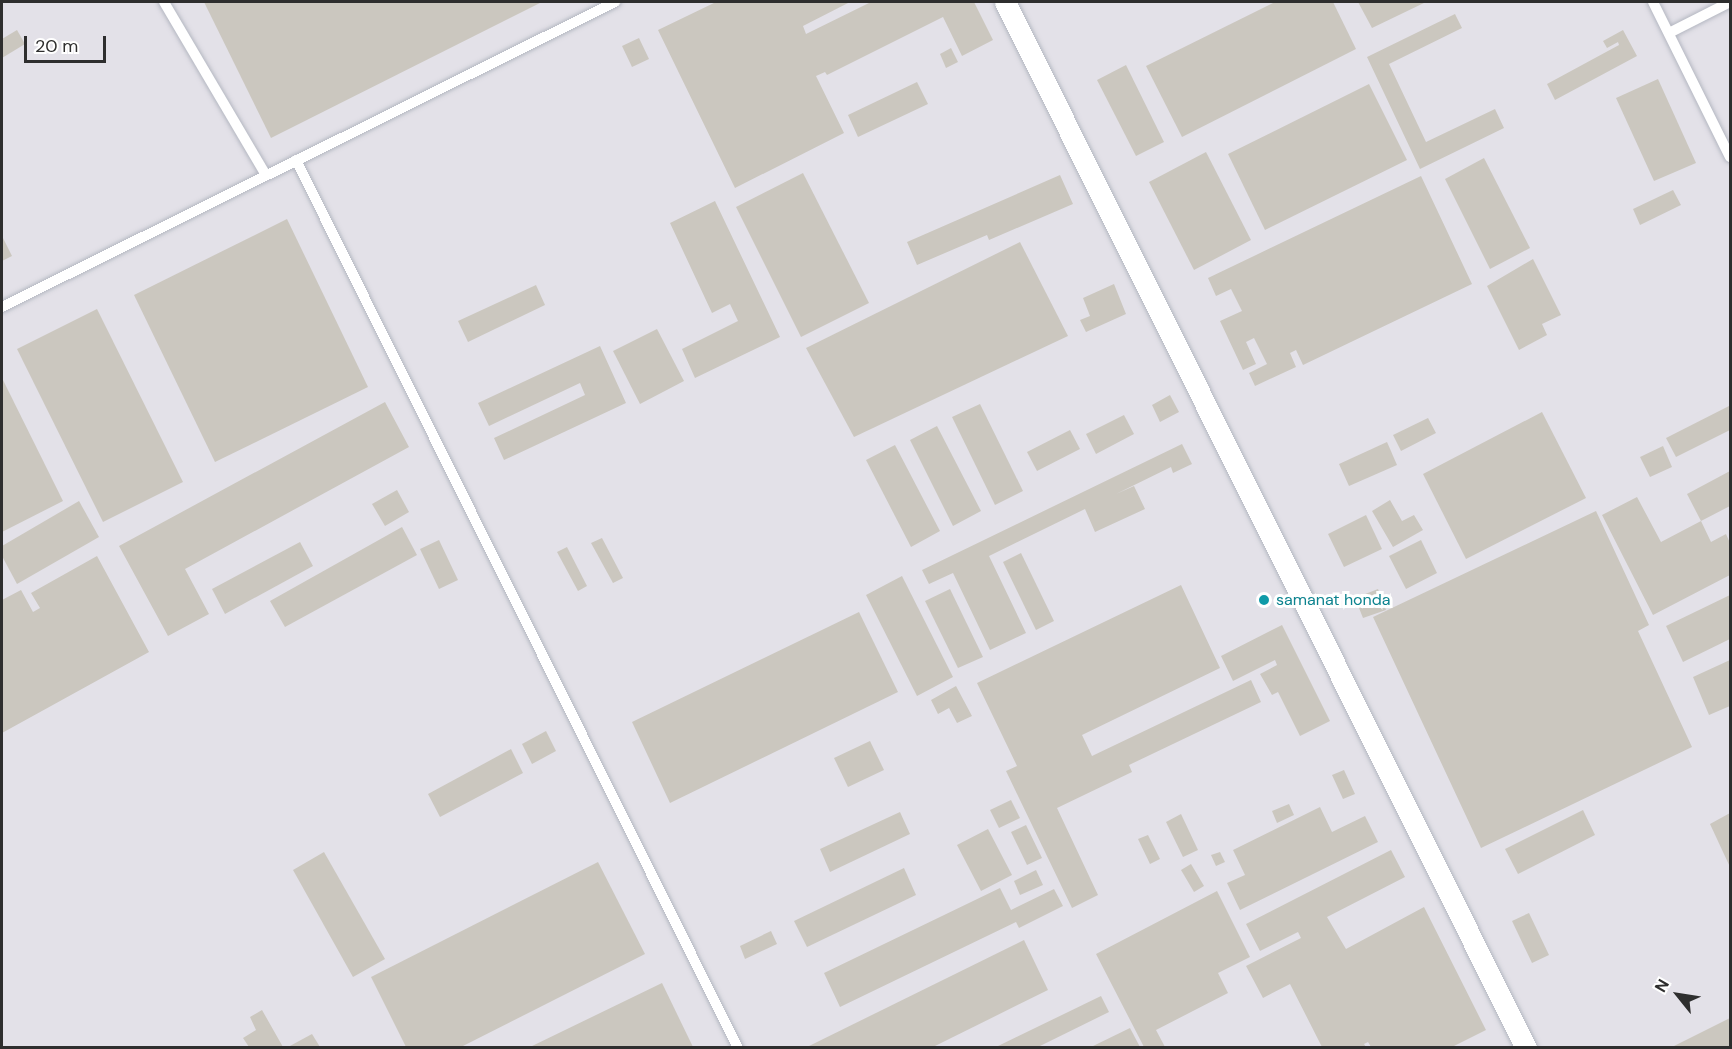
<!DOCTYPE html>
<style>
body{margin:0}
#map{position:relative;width:1732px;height:1049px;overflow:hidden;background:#efe9e1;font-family:"DM Sans",sans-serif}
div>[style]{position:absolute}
.industrial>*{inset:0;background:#e3e1e8}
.building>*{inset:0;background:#cbc7bf}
.roads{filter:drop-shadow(0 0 2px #b4b7c1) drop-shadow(0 0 2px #b4b7c1)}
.lane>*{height:10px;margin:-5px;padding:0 5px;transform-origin:5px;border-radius:5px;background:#fff}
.street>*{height:21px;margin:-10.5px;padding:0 10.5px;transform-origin:10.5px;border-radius:10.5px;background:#fff}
.dots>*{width:16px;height:16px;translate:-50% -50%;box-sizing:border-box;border:3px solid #fff;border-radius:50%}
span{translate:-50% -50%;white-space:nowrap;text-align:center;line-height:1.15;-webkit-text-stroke:6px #fff;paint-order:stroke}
.culture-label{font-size:16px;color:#0d838f}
.left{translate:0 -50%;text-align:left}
.frame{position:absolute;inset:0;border:3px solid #2e2e2e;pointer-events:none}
.north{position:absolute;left:1648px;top:965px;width:60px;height:60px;-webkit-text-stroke:4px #fff;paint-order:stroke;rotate:300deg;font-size:16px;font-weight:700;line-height:24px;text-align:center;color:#2e2e2e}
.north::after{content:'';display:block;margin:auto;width:21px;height:27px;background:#2e2e2e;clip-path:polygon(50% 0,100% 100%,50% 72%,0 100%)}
.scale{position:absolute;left:24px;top:36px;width:82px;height:27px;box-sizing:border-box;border:3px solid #2e2e2e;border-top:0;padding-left:8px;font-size:18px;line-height:21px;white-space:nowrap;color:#2e2e2e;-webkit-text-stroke:4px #fff;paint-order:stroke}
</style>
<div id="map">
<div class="industrial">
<i style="clip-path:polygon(2px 2px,1730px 2px,1730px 1047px,2px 1047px)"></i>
</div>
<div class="building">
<i style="clip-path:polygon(204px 2px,542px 2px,271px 138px)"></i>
<i style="clip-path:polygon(716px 2px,850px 2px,803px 26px,806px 34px,871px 2px,974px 2px,993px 40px,962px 56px,943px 17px,827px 75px,825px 72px,816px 76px,844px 133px,735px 188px,658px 30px)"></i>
<i style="clip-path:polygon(1275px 2px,1333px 2px,1356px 49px,1182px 137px,1146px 66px)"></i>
<i style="clip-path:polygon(1358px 2px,1426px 2px,1372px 28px)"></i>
<i style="clip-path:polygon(1455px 14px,1462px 28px,1389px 64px,1426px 142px,1495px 109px,1504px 128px,1420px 169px,1367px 57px)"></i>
<i style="clip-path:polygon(17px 30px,25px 44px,2px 58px,2px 39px)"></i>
<i style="clip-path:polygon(1623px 30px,1637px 56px,1555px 100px,1547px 84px,1619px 45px,1618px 42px,1607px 48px,1603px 41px)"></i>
<i style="clip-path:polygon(639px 38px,649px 59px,632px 67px,622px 46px)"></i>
<i style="clip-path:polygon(951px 48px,958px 62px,946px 68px,940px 54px)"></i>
<i style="clip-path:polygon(1126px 65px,1164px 142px,1136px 156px,1097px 80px)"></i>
<i style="clip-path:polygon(1658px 79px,1696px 163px,1654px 181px,1616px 98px)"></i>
<i style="clip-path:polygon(917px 82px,928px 104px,858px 137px,848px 115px)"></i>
<i style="clip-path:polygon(1369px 84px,1407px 160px,1265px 230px,1228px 154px)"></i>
<i style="clip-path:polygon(1206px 152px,1251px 240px,1194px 270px,1149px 182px)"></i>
<i style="clip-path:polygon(1484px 158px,1530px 248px,1490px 269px,1445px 179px)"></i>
<i style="clip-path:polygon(803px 173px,869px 303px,801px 337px,736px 207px)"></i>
<i style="clip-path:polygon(1060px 175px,1073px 204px,989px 240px,987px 235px,917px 265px,907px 242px)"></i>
<i style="clip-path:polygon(1421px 176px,1472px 284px,1303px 365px,1296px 350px,1290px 353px,1296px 367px,1255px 386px,1249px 373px,1267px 364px,1254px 338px,1246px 342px,1256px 364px,1243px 370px,1220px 321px,1242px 311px,1231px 289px,1216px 296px,1208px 278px)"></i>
<i style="clip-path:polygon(1673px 190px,1681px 205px,1640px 225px,1633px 209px)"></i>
<i style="clip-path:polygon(715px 201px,780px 337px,695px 378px,682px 349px,738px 321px,730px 304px,712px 313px,670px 223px)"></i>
<i style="clip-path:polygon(287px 219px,368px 387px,215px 462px,134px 295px)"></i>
<i style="clip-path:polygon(2px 236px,12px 256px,2px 261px)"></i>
<i style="clip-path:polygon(1020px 242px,1068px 336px,854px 437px,806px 348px)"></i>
<i style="clip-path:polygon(1533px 259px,1561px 315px,1542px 324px,1547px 335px,1519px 350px,1487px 286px)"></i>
<i style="clip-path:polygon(1114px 284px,1126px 314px,1086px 332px,1080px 320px,1090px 316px,1083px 298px)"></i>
<i style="clip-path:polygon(536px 285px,545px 305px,468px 342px,458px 321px)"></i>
<i style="clip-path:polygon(97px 309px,183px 482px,103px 522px,17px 349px)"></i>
<i style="clip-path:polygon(657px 329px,684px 381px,640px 404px,613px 351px)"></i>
<i style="clip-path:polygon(600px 346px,626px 403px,504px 460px,494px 438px,585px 395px,580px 383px,489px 426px,478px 403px)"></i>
<i style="clip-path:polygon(2px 378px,63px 501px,2px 532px)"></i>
<i style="clip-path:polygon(1170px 395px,1179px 412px,1160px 422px,1152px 405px)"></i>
<i style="clip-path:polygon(385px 402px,409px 447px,185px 569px,209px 614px,168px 636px,119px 546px)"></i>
<i style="clip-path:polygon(980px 404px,1023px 491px,995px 505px,952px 417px)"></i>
<i style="clip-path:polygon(1729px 406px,1730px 430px,1676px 457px,1666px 438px)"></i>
<i style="clip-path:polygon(1542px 412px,1586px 498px,1466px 559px,1423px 474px)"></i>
<i style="clip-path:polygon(1124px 415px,1134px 434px,1096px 454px,1086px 434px)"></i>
<i style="clip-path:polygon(1428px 418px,1436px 433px,1401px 451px,1393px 435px)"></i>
<i style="clip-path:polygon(937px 426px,981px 511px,953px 526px,910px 440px)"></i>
<i style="clip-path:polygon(1070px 430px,1080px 449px,1037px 471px,1027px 452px)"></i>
<i style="clip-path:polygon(1387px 442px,1397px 465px,1349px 486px,1339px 464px)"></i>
<i style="clip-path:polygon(1182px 444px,1192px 464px,1173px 473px,1171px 467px,1116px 494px,1134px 486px,1145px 509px,1095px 532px,1085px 509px,989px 556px,1026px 633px,990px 650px,953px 573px,929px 584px,922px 570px)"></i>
<i style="clip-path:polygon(895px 445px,940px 531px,911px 547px,866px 460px)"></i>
<i style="clip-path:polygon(1663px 446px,1672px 467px,1650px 477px,1640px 457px)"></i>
<i style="clip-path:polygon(1730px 471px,1730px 506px,1701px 521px,1687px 494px)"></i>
<i style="clip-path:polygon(397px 490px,409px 512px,385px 526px,372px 504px)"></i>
<i style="clip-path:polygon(1637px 497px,1661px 542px,1701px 521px,1711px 542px,1726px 534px,1730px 543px,1730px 575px,1653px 615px,1602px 515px)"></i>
<i style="clip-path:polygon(1390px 500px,1402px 521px,1414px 515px,1423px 530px,1393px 547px,1372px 511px)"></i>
<i style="clip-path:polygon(79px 501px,99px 537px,17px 584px,2px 556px,2px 546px)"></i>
<i style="clip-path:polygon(1596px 511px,1649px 625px,1638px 631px,1692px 747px,1481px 848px,1373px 617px)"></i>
<i style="clip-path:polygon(1366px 515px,1382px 549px,1344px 567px,1328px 534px)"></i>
<i style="clip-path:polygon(402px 527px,417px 555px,285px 627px,270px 601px)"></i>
<i style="clip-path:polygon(602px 538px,623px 578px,613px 583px,591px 543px)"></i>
<i style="clip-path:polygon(439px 540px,458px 580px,439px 589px,420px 549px)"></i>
<i style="clip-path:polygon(1421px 540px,1437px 573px,1406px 589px,1389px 556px)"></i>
<i style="clip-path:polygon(300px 542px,313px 566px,225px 614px,212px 589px)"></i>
<i style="clip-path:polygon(567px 547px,587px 586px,578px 591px,557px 552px)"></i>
<i style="clip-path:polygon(1021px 553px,1054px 621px,1036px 630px,1003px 562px)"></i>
<i style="clip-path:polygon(97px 556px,149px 652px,2px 733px,2px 600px,21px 590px,33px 612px,40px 608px,31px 593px)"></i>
<i style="clip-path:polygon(902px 576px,953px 677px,917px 696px,866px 595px)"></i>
<i style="clip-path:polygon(1181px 585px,1220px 668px,1082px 735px,1092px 756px,1251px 680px,1261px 702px,1129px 765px,1132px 772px,1057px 808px,1098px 895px,1072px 908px,1006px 771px,1017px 766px,977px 683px)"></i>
<i style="clip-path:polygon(950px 589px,983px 657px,958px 668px,925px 601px)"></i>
<i style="clip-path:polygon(1378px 589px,1386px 610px,1363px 618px,1355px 598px)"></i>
<i style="clip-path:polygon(1730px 595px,1730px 639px,1683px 662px,1666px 626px)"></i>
<i style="clip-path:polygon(859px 612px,898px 692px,670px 803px,632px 722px)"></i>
<i style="clip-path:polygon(1282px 625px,1330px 721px,1300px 736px,1278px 692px,1272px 695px,1260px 674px,1277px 665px,1275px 660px,1233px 681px,1221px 656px)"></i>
<i style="clip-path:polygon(1730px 660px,1730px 706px,1709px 715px,1693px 677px)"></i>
<i style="clip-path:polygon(956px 686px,972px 716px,957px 723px,949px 708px,938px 714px,931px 700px)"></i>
<i style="clip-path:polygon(546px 731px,556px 751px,532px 764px,522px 744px)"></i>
<i style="clip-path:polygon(870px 741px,884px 770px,848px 787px,834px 758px)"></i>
<i style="clip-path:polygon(511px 749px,523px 773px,440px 817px,428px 794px)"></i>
<i style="clip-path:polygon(1344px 770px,1355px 794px,1343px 799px,1332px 775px)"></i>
<i style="clip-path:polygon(1011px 800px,1020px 818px,999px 828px,990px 810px)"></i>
<i style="clip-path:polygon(1289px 804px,1294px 815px,1277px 823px,1272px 811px)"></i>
<i style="clip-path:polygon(1320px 807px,1332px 832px,1365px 816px,1378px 842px,1240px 910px,1227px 883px,1245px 875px,1233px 850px)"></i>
<i style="clip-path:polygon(1583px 810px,1595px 835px,1518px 874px,1505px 849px)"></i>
<i style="clip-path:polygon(900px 812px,910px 834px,830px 872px,820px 849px)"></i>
<i style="clip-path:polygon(1730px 813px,1730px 867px,1710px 824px)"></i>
<i style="clip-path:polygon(1181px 814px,1198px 850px,1183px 857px,1166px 822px)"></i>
<i style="clip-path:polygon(1026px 825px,1042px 858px,1027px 865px,1011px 832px)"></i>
<i style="clip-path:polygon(988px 829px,1012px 875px,981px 891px,957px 845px)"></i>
<i style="clip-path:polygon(1148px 835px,1160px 859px,1150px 864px,1138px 839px)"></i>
<i style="clip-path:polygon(1391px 850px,1405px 877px,1327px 917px,1346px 949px,1424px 907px,1486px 1030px,1452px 1047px,1371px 1047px,1368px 1042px,1364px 1044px,1366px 1047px,1322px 1047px,1290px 984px,1263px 998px,1246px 966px,1301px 938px,1298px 932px,1260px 951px,1246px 924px)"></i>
<i style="clip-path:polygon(324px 852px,385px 959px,353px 977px,293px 870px)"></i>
<i style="clip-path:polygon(1220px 852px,1225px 862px,1216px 866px,1211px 855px)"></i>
<i style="clip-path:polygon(598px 862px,645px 954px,461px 1047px,406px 1047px,371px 977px)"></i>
<i style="clip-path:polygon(1191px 864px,1204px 886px,1194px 892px,1181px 870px)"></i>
<i style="clip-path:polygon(904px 868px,916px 895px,807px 947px,794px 921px)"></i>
<i style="clip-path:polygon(1036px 870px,1043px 885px,1020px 895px,1014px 881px)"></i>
<i style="clip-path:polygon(1000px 888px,1011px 910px,1054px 889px,1063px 906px,1019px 928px,1016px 922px,840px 1007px,824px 973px)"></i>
<i style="clip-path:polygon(1217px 891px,1250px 957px,1218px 973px,1228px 993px,1156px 1030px,1165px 1047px,1144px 1047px,1096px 954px)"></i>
<i style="clip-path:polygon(1529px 913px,1549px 955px,1532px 963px,1512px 921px)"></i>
<i style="clip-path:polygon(771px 931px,777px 944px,745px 959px,740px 946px)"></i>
<i style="clip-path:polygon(1024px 940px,1048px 990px,933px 1047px,807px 1047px)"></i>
<i style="clip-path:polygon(662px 983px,693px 1047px,530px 1047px)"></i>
<i style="clip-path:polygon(1101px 996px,1109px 1012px,1038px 1047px,996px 1047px)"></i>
<i style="clip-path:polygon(262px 1010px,283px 1047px,249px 1047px,243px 1038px,256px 1030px,250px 1017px)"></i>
<i style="clip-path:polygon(1730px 1018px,1730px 1047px,1672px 1047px)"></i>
<i style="clip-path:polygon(1130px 1028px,1140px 1047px,1091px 1047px)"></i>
<i style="clip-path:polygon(312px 1034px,320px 1047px,288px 1047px)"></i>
</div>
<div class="roads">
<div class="lane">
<i style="left:164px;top:2px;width:201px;rotate:59.5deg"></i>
<i style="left:1653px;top:2px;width:173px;rotate:63.6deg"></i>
<i style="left:1669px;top:33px;width:68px;rotate:-26.9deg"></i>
<i style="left:296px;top:160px;width:992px;rotate:63.54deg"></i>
<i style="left:2px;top:307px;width:685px;rotate:-26.45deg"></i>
</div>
<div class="street">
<i style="left:1005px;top:2px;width:1169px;rotate:63.52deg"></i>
</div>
</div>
<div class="dots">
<i style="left:1264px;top:600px;background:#0f9aa8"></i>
</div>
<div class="culture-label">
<span class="left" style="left:1276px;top:600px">samanat honda</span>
</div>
<div class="frame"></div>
<div class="north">N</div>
<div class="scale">20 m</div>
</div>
